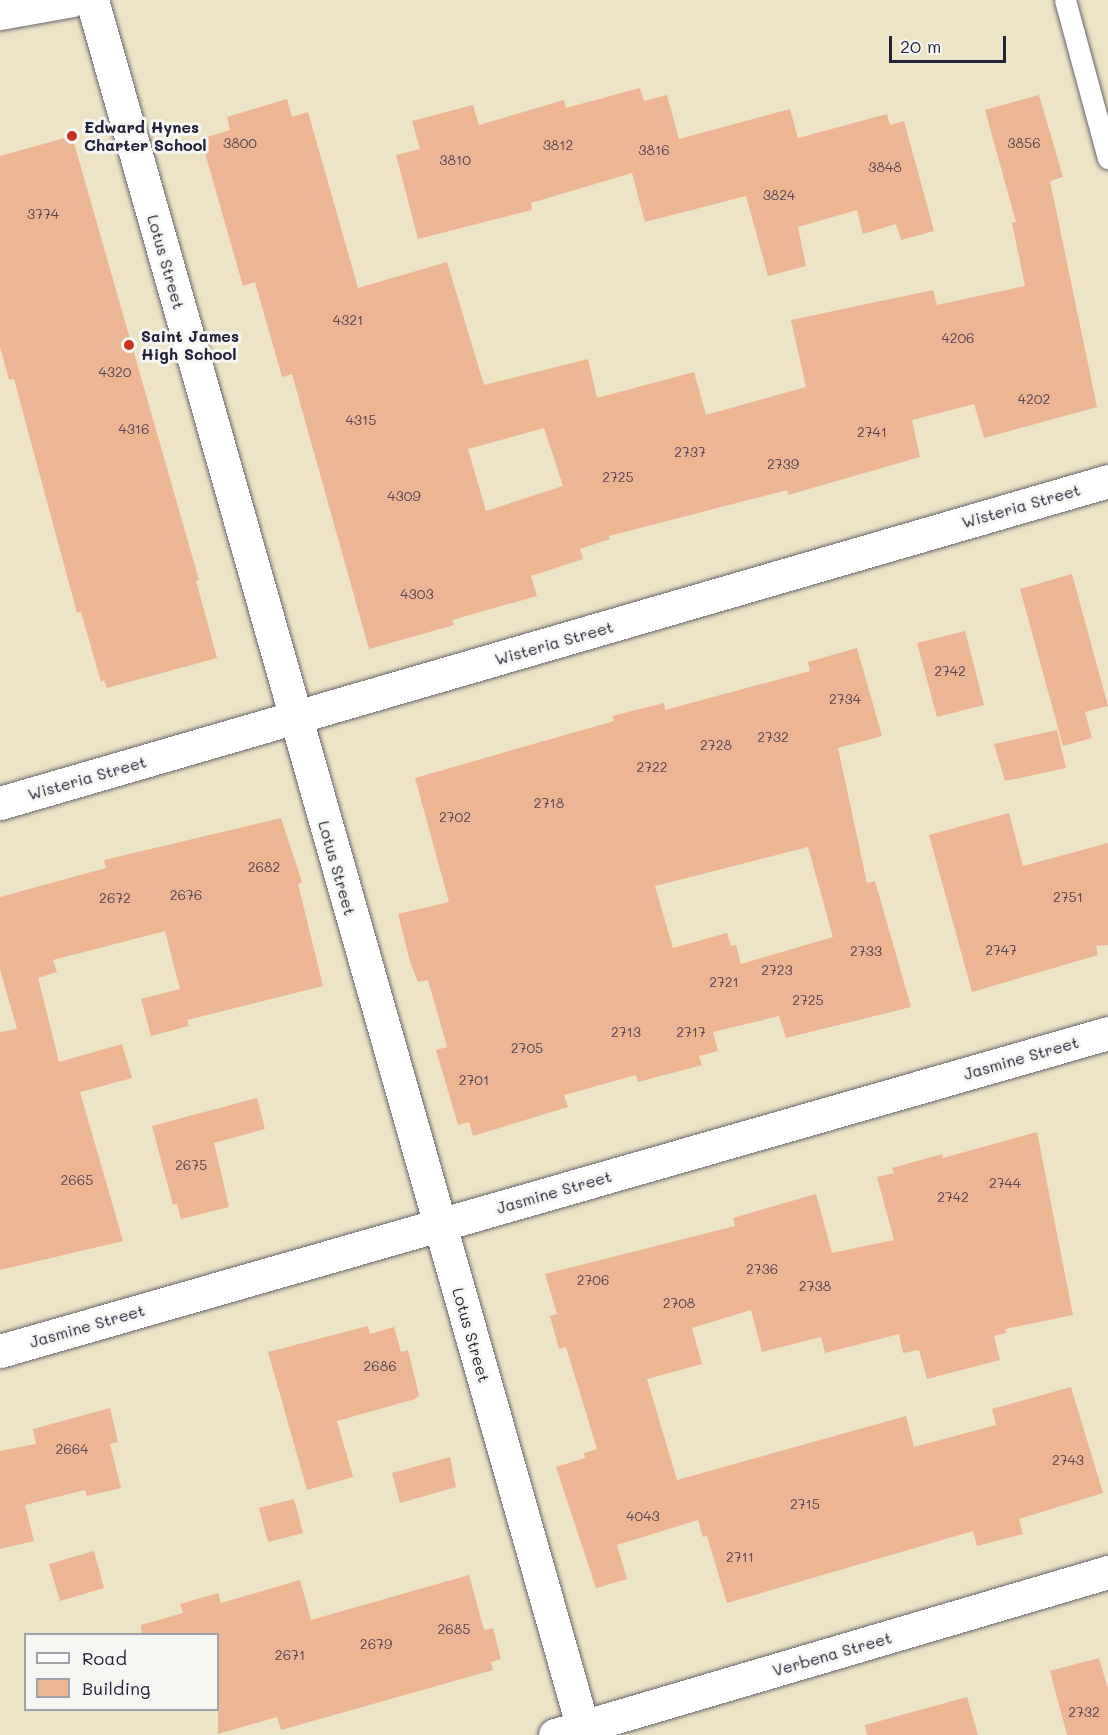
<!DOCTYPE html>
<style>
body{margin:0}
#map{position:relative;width:1108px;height:1735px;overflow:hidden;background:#ede4c6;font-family:Mali,sans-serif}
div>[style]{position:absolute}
.building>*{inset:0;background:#ecb593}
.roads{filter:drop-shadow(0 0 2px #69666c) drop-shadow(0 0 2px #69666c)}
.service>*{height:21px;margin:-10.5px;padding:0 10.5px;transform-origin:10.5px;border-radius:10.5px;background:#fff}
.minor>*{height:33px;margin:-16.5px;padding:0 16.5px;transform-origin:16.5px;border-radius:16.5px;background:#fff}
.primary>*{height:33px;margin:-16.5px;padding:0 16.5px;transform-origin:16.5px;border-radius:16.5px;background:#fff}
.dots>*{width:16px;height:16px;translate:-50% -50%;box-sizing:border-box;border:3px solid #f6f6f2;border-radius:50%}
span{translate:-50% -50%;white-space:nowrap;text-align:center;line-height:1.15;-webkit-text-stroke:6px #f6f6f2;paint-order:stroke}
.number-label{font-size:14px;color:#544751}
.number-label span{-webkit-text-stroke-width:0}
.poi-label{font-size:16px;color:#22223b;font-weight:700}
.left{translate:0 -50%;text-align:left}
.street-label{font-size:16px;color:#22223b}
.legend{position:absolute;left:24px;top:1633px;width:195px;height:78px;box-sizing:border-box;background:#f6f6f2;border:2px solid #a1a1a9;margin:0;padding:8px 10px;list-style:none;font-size:18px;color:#22223b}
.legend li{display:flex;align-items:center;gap:12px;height:30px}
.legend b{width:30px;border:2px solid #a1a1a9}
.scale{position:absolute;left:889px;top:36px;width:117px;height:27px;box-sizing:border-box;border:3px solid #22223b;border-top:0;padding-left:8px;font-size:18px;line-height:21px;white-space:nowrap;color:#22223b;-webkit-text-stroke:4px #f6f6f2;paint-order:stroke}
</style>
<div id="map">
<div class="building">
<i style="clip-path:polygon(640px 88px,644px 101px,667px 95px,679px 139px,790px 109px,798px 138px,887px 114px,890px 125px,904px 121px,934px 231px,901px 240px,896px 224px,863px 234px,857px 210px,798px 227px,806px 266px,768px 276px,746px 196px,645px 222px,632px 173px,531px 203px,532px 210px,418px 239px,396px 155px,420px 149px,412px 121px,473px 105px,479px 125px,564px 100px,566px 108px)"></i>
<i style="clip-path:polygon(evenodd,1039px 95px,1063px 177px,1050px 181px,1097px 407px,984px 438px,974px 404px,912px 420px,920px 457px,788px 495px,787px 490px,609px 536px,610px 539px,580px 549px,583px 559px,531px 576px,537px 596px,452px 620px,454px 625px,369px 649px,292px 374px,282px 377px,255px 282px,243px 286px,201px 139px,230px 130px,227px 117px,287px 99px,292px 117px,308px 112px,358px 288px,447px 262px,484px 385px,588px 359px,597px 398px,694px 372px,706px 415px,806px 387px,791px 320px,933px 290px,937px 305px,1025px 286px,1012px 223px,1016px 222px,985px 110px,1039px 95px,544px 428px,563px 486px,486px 511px,468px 449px,544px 428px)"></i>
<i style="clip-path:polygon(72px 136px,199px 580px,196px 581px,217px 658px,107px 688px,104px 680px,101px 682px,81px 612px,77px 613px,14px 379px,9px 380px,0 347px,0 156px)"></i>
<i style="clip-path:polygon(1072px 574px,1108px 706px,1085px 712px,1092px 738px,1063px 746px,1020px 589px)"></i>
<i style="clip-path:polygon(965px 631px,984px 705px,937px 717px,917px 643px)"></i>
<i style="clip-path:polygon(evenodd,857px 648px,882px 736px,838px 748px,867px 883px,875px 881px,911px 1007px,786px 1038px,779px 1016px,713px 1032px,718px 1051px,699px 1056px,702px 1065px,638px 1082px,636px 1075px,564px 1095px,568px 1107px,473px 1136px,469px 1122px,458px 1125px,436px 1050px,447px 1047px,428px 980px,418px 982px,410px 962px,398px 914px,449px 902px,415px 778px,614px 721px,612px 716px,664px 703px,665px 710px,810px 671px,808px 662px,857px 648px,808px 847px,833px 937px,741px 964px,736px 945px,731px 946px,727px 933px,673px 948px,655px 886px,808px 847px)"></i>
<i style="clip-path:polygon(1057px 730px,1066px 768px,1005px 781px,994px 744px)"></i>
<i style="clip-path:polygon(1009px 813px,1023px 866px,1108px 843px,1108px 945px,1096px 946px,1098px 955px,972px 992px,929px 835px)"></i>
<i style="clip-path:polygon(281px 818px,302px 882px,298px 884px,323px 986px,187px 1020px,189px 1026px,151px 1036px,141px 999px,180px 989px,165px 931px,53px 960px,57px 972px,38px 978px,59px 1062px,122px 1044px,132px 1078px,80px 1092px,123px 1241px,0 1270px,0 1032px,17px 1029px,0 969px,0 897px,106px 868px,104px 860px)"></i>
<i style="clip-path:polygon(257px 1098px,265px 1129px,214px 1143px,229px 1207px,181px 1219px,177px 1204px,173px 1205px,152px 1126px)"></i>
<i style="clip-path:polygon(1037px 1132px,1073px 1315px,1005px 1329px,1006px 1333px,994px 1336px,1000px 1360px,927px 1379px,919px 1350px,903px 1353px,899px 1334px,825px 1353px,821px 1337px,762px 1352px,751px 1310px,692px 1328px,702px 1364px,647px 1379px,677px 1480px,906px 1416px,914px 1447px,996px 1425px,992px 1409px,1071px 1387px,1103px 1493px,1019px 1519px,1023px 1534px,977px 1546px,973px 1531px,727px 1603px,707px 1536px,703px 1537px,698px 1520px,617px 1545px,627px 1579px,596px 1588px,556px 1467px,585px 1458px,584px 1453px,597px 1449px,566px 1347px,559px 1349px,550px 1316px,557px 1314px,545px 1274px,735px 1226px,733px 1218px,816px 1194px,832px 1253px,894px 1240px,877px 1177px,894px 1173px,892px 1168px,942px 1154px,943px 1158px)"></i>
<i style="clip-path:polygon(368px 1326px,370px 1334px,394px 1327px,401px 1352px,408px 1350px,419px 1395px,415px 1399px,337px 1421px,353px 1477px,307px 1490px,268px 1352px)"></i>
<i style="clip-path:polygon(110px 1408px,118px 1442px,110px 1444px,121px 1488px,87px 1496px,85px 1490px,25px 1505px,34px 1541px,0 1549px,0 1451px,36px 1444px,33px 1429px)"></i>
<i style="clip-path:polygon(450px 1457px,456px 1487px,400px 1503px,392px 1473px)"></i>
<i style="clip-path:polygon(294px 1499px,303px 1533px,268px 1542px,259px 1508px)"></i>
<i style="clip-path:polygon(94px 1551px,104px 1588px,60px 1601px,49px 1564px)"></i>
<i style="clip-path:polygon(469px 1575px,484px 1630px,493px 1628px,501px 1659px,491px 1662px,493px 1670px,281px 1730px,277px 1717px,218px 1734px,218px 1635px,142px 1635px,141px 1625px,183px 1613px,180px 1604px,218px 1593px,221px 1603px,300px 1580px,311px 1620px)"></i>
<i style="clip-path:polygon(1099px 1658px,1108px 1689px,1108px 1735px,1067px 1735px,1050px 1671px)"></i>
<i style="clip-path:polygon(967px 1697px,978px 1735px,867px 1735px,865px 1725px)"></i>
</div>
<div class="roads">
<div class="service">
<i style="left:1065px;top:0;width:164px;rotate:74.8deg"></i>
</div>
<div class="minor">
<i style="left:92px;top:0;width:1804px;rotate:74.14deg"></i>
<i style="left:0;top:803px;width:1154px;rotate:-16.2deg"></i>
<i style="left:0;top:1351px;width:1153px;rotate:-16.01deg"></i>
<i style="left:555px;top:1735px;width:577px;rotate:-16.42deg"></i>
</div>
<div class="primary">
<i style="left:0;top:13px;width:73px;rotate:-10.2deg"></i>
</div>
</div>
<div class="dots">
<i style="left:72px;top:136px;background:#c8321e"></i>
<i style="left:129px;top:345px;background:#c8321e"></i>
</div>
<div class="number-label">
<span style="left:240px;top:143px">3800</span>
<span style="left:1024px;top:143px">3856</span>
<span style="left:558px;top:145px">3812</span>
<span style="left:654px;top:150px">3816</span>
<span style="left:455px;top:160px">3810</span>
<span style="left:885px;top:167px">3848</span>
<span style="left:779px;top:195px">3824</span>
<span style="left:43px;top:214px">3774</span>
<span style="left:348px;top:320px">4321</span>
<span style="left:958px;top:338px">4206</span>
<span style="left:115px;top:372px">4320</span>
<span style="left:1034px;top:399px">4202</span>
<span style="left:361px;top:420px">4315</span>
<span style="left:134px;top:429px">4316</span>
<span style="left:872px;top:432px">2741</span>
<span style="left:690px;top:452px">2737</span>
<span style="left:783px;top:464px">2739</span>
<span style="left:618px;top:477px">2725</span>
<span style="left:404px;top:496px">4309</span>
<span style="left:417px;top:594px">4303</span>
<span style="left:950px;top:671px">2742</span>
<span style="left:845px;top:699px">2734</span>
<span style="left:773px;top:737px">2732</span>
<span style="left:716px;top:745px">2728</span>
<span style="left:652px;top:767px">2722</span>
<span style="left:549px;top:803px">2718</span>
<span style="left:455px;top:817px">2702</span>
<span style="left:264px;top:867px">2682</span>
<span style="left:186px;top:895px">2676</span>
<span style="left:1068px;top:897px">2751</span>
<span style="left:115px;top:898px">2672</span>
<span style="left:1001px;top:950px">2747</span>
<span style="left:866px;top:951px">2733</span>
<span style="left:777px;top:970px">2723</span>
<span style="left:724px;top:982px">2721</span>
<span style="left:808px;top:1000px">2725</span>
<span style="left:626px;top:1032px">2713</span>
<span style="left:691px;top:1032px">2717</span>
<span style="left:527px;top:1048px">2705</span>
<span style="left:474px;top:1080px">2701</span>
<span style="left:191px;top:1165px">2675</span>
<span style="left:77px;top:1180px">2665</span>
<span style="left:1005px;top:1183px">2744</span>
<span style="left:953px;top:1197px">2742</span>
<span style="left:762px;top:1269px">2736</span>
<span style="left:593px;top:1280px">2706</span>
<span style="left:815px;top:1286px">2738</span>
<span style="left:679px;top:1303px">2708</span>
<span style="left:380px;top:1366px">2686</span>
<span style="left:72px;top:1449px">2664</span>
<span style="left:1068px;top:1460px">2743</span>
<span style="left:805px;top:1504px">2715</span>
<span style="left:643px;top:1516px">4043</span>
<span style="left:740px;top:1557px">2711</span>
<span style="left:454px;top:1629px">2685</span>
<span style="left:376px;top:1644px">2679</span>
<span style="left:290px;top:1655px">2671</span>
<span style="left:1084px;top:1712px">2732</span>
</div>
<div class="poi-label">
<span class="left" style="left:84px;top:136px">Edward Hynes<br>Charter School</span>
<span class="left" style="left:141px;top:345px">Saint James<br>High School</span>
</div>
<div class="street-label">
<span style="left:166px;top:262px;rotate:74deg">Lotus Street</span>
<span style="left:1021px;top:506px;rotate:-16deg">Wisteria Street</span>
<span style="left:554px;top:643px;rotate:-16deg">Wisteria Street</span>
<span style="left:87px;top:778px;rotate:-16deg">Wisteria Street</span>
<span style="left:337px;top:868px;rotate:74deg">Lotus Street</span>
<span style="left:1021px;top:1058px;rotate:-16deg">Jasmine Street</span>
<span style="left:554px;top:1192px;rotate:-16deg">Jasmine Street</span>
<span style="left:87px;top:1326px;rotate:-16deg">Jasmine Street</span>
<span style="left:471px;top:1335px;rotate:74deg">Lotus Street</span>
<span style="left:832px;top:1654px;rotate:-16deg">Verbena Street</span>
</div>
<ul class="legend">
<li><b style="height:8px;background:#fff"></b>Road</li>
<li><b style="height:16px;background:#ecb593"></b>Building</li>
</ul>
<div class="scale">20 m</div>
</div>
